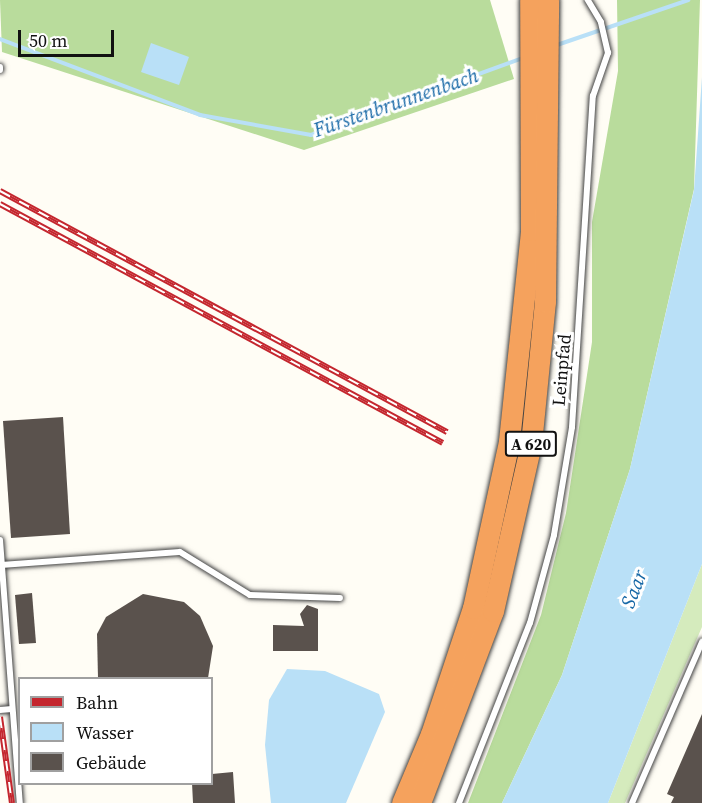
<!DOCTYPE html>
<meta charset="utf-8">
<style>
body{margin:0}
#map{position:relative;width:702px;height:803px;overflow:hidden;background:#fffdf5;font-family:"Source Serif 4",serif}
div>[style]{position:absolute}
.green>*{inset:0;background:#d5ebbd}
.forest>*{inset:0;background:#b9dc9c}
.water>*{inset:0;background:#b9e0f7}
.stream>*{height:4px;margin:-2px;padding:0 2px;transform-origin:2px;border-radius:2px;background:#b9e0f7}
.building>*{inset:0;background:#5a524d}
.roads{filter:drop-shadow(0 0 2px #444) drop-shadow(0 0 2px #444)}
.service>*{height:6px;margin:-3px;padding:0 3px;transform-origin:3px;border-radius:3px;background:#fff}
.motorway>*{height:21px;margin:-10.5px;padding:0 10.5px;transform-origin:10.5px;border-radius:10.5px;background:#f5a25d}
.rail>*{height:6px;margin-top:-3px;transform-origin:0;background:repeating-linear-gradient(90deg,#fff 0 11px,#c4262e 0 22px);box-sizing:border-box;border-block:2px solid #c4262e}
span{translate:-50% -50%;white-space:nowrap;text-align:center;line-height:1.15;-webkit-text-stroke:6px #fff;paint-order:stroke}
.shield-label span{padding:2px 4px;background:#fff;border:2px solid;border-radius:4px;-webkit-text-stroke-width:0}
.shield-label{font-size:16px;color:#111;font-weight:700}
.street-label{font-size:18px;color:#111}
.water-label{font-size:20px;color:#1768a6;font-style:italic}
.legend{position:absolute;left:18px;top:677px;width:195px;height:108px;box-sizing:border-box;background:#fff;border:2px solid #a0a0a0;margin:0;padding:8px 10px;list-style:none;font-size:18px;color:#111}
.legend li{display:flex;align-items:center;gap:12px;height:30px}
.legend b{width:30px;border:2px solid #a0a0a0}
.scale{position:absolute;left:18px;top:30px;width:96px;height:27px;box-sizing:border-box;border:3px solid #111;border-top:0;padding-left:8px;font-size:18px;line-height:21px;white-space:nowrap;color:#111;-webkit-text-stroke:4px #fff;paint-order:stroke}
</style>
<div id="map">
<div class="green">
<i style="clip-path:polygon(702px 564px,702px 627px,625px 803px,608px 803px)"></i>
</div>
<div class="forest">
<i style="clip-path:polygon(0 0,490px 0,514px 79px,304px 150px,2px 52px)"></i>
<i style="clip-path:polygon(617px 0,700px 0,694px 189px,630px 469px,562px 675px,502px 803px,468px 803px,541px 615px,566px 513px,592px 342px,592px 222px,618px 71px)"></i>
</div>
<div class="water">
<i style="clip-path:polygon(151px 43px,189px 57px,179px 85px,141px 72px)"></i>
<i style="clip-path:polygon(702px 77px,702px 564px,608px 803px,502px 803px,562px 675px,630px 469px,694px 190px)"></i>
<i style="clip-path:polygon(287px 669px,325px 671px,379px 694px,385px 712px,346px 803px,271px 803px,265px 745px,269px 700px)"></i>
</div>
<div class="stream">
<i style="left:0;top:39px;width:214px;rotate:20.8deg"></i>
<i style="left:200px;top:115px;width:113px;rotate:10.2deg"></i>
<i style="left:311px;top:135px;width:228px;rotate:-20deg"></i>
<i style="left:554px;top:46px;width:142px;rotate:-18.9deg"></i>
</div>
<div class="building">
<i style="clip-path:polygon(63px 417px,70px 534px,11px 538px,3px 421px)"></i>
<i style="clip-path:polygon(32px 593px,36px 643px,19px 644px,15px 595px)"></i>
<i style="clip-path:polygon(143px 594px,184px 602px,200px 616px,213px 646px,208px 678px,98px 678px,97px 634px,106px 617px)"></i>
<i style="clip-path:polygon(307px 605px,318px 609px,318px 651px,273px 651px,273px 625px,304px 626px,300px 614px)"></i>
<i style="clip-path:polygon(702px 714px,702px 803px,671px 803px,674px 797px,667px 794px)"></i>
<i style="clip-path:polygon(233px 772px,235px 803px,193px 803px,192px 783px,212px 783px,212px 774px)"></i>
</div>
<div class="roads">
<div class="service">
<i style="left:0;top:67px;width:3px;rotate:90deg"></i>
<i style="left:0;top:540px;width:264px;rotate:85.7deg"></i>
<i style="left:1px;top:565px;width:179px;rotate:-4.2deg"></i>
<i style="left:180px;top:552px;width:82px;rotate:31.6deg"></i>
<i style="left:250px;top:595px;width:90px;rotate:1.9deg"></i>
<i style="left:0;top:710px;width:12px;rotate:-5deg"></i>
<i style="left:459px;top:803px;width:193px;rotate:-68.5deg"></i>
<i style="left:530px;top:623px;width:91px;rotate:-74.7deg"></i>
<i style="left:554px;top:535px;width:109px;rotate:-80.5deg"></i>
<i style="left:572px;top:427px;width:332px;rotate:-86.4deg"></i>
<i style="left:593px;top:96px;width:46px;rotate:-70.8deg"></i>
<i style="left:608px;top:53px;width:32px;rotate:-103deg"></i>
<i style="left:601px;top:22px;width:26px;rotate:-121deg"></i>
<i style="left:632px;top:803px;width:176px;rotate:-66.5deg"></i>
</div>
<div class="motorway">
<i style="left:402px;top:803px;width:75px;rotate:-67.2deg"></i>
<i style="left:431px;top:734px;width:133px;rotate:-71.6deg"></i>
<i style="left:473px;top:608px;width:171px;rotate:-77.8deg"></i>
<i style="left:509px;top:441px;width:212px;rotate:-84deg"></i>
<i style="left:531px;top:230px;width:230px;rotate:-90.2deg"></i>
<i style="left:420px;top:803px;width:205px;rotate:-69.2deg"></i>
<i style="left:493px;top:611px;width:171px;rotate:-77.2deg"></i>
<i style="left:531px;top:444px;width:143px;rotate:-84.4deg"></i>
<i style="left:545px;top:302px;width:302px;rotate:-89.4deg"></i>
</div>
</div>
<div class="rail">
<i style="left:0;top:191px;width:508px;rotate:28.33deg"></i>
<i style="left:0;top:204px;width:503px;rotate:28.35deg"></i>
<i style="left:0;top:717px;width:87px;rotate:82.1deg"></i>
</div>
<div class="shield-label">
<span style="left:531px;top:444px">A 620</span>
</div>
<div class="street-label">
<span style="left:562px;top:370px;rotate:-85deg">Leinpfad</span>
</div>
<div class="water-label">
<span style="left:396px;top:103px;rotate:-19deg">Fürstenbrunnenbach</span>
<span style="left:634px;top:589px;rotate:-69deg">Saar</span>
</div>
<ul class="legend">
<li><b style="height:8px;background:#c4262e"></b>Bahn</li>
<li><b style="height:16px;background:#b9e0f7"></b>Wasser</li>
<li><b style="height:16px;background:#5a524d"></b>Gebäude</li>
</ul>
<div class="scale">50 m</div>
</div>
